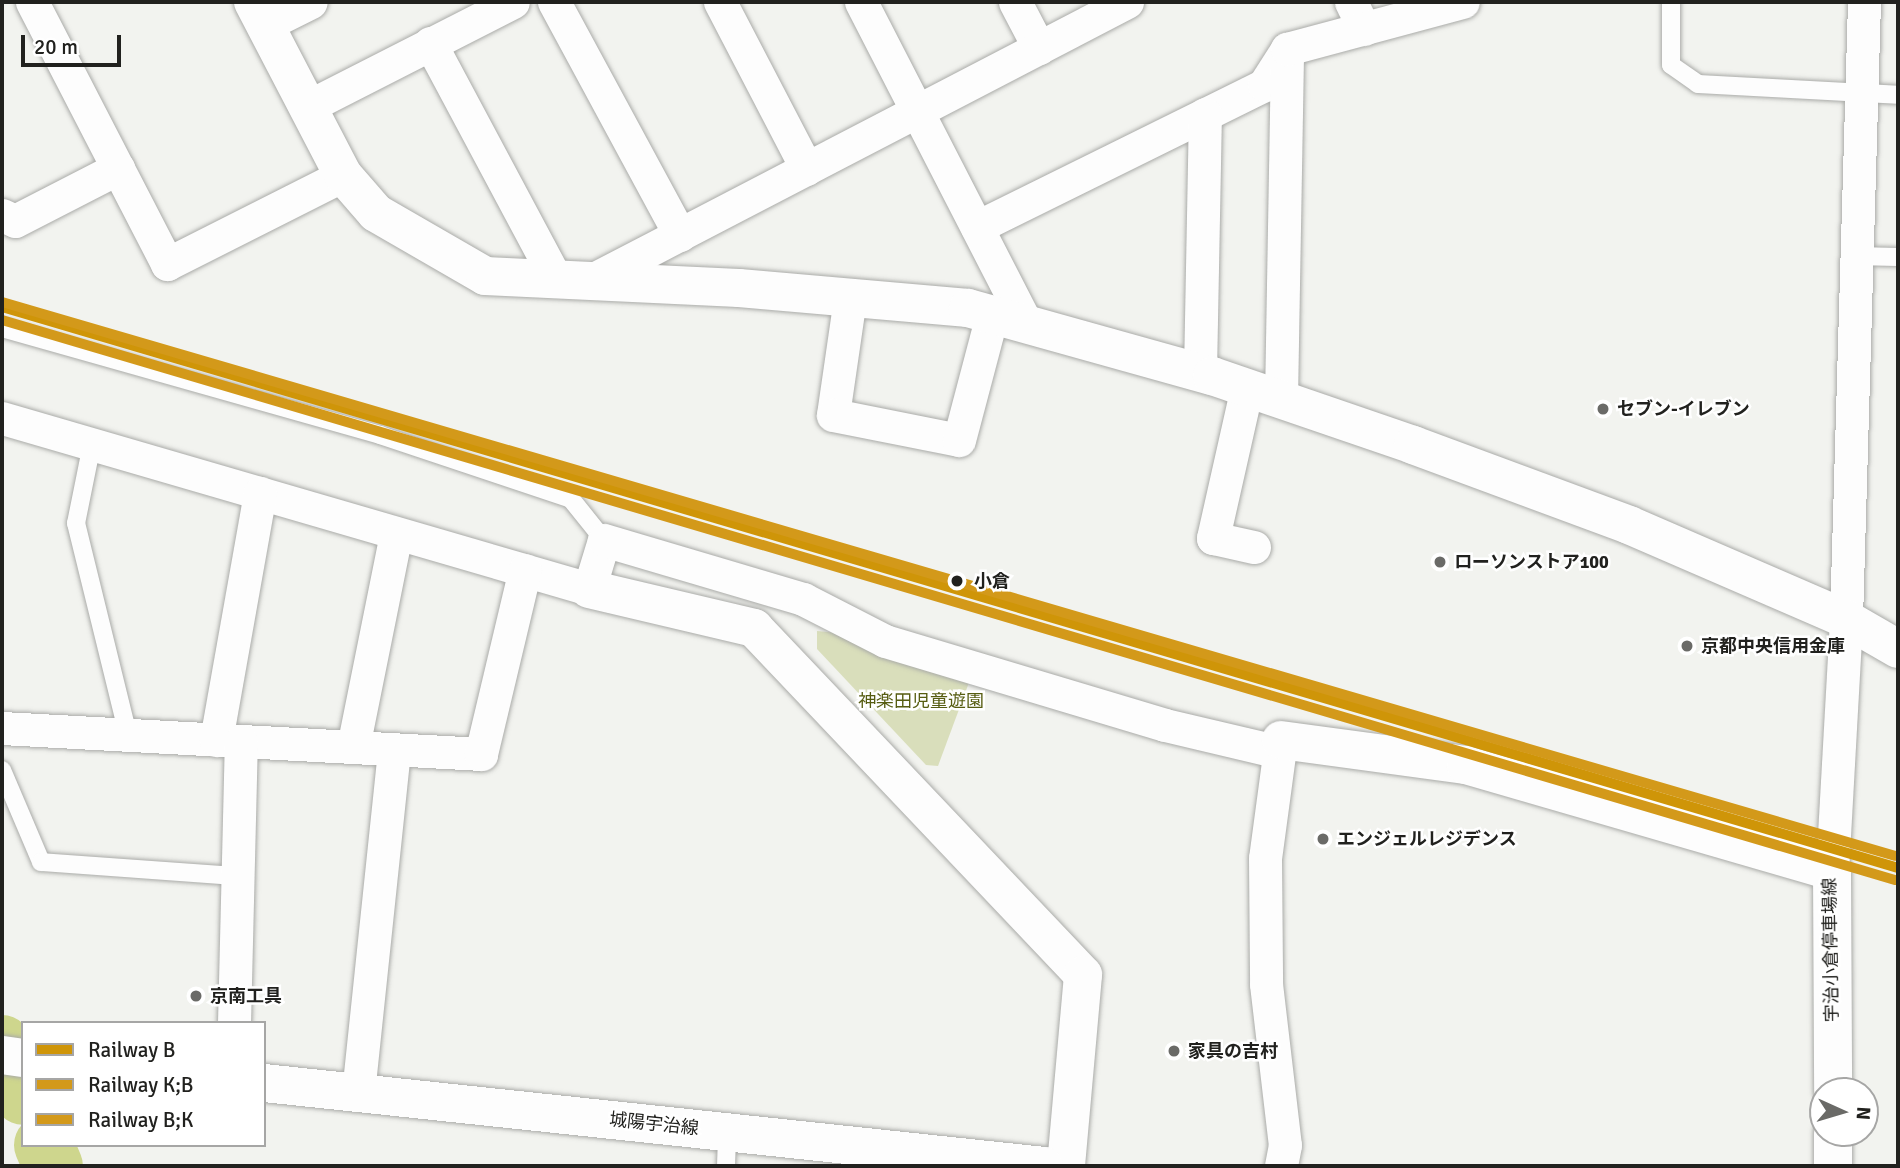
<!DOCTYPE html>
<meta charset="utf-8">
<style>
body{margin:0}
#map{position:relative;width:1900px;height:1168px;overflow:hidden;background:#f2f3ef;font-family:Signika,"Noto Sans JP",sans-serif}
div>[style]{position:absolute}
.green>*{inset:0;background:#d9debb}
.river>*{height:60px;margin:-30px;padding:0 30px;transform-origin:30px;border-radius:30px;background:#ced68d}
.roads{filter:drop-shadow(0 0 2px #aaaba8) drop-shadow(0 0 2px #aaaba8)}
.lane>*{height:18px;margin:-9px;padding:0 9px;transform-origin:9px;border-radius:9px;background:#fdfdfd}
.street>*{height:33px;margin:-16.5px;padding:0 16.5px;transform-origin:16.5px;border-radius:16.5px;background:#fdfdfd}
.secondary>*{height:38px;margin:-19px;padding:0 19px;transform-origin:19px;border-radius:19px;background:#fdfdfd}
.primary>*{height:38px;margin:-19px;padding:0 19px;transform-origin:19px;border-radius:19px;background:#fdfdfd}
.rail-1>*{height:10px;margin:-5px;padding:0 5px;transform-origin:5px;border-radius:5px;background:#cf9508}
.rail-2>*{height:10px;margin:-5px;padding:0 5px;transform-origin:5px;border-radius:5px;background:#d3991a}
.rail-3>*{height:10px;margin:-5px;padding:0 5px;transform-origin:5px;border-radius:5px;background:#d3991a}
.dots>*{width:19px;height:19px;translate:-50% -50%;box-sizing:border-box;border:4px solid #fff;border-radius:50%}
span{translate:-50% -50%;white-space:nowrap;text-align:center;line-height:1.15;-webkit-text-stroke:5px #fff;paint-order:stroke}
.poi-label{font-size:18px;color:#21211e;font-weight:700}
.left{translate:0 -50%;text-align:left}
.stop-label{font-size:18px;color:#21211e;font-weight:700}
.park-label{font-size:18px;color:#575d12}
.street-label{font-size:18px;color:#21211e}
.frame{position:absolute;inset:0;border:4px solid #21211e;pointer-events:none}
.legend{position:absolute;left:21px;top:1021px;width:245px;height:126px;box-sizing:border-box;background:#fff;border:2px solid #a6a6a5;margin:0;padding:9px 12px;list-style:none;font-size:21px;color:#21211e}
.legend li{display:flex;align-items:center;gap:14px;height:35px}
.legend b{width:35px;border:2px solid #a6a6a5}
.north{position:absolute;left:1809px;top:1077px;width:70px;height:70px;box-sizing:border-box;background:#fff;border:2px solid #a6a6a5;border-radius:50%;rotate:94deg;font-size:19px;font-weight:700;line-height:28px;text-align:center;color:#21211e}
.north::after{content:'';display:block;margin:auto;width:24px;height:32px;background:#6a6a67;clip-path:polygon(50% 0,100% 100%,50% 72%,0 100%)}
.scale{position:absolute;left:21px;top:35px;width:100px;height:32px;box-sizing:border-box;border:4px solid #21211e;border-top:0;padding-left:9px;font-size:21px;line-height:24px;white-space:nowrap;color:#21211e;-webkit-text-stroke:5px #fff;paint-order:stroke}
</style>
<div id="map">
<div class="green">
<i style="clip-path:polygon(817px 631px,870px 636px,974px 669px,938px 766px,926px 765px,817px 649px)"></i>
</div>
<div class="river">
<i style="left:2px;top:1045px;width:54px;rotate:67.2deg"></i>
<i style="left:44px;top:1145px;width:23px;rotate:67deg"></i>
</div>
<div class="roads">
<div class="lane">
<i style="left:1671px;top:2px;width:63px;rotate:90deg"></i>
<i style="left:1671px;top:65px;width:33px;rotate:35deg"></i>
<i style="left:1698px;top:84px;width:200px;rotate:3.1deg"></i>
<i style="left:1855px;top:256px;width:43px;rotate:1.3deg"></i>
<i style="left:2px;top:328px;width:393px;rotate:15.8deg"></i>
<i style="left:380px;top:435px;width:201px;rotate:18.5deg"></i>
<i style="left:571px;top:499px;width:53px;rotate:51.2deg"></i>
<i style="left:92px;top:444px;width:81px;rotate:101.4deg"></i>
<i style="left:76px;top:523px;width:218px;rotate:76.2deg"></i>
<i style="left:2px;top:770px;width:100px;rotate:67deg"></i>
<i style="left:41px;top:862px;width:196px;rotate:4.1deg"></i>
<i style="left:726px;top:1166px;width:34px;rotate:-88deg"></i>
</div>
<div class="street">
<i style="left:32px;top:2px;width:295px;rotate:62.7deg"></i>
<i style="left:167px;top:264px;width:197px;rotate:-26.8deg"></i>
<i style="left:554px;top:2px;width:265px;rotate:61.6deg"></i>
<i style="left:720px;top:2px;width:188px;rotate:62.5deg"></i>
<i style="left:861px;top:2px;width:363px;rotate:62.8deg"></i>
<i style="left:1015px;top:2px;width:52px;rotate:62.4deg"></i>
<i style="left:1351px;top:2px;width:30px;rotate:64deg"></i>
<i style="left:265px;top:25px;width:51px;rotate:-26.6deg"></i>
<i style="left:430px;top:43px;width:268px;rotate:61.9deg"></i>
<i style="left:307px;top:107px;width:231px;rotate:-27deg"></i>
<i style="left:2px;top:215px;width:14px;rotate:25deg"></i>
<i style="left:15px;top:221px;width:116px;rotate:-27.2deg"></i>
<i style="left:977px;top:227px;width:320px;rotate:-26.3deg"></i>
<i style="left:1264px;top:85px;width:43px;rotate:-57.4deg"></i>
<i style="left:592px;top:280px;width:603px;rotate:-27.46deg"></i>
<i style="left:850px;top:298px;width:118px;rotate:98.3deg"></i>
<i style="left:833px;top:415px;width:128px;rotate:11.2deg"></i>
<i style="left:959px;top:440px;width:129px;rotate:-75.2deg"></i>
<i style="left:1200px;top:372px;width:258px;rotate:-88.9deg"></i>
<i style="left:1247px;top:387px;width:155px;rotate:102.7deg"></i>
<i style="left:1213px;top:538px;width:42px;rotate:12.4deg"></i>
<i style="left:1281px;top:399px;width:350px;rotate:-89deg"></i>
<i style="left:1287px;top:49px;width:182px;rotate:-15deg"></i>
<i style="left:2px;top:418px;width:611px;rotate:16.24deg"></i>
<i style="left:589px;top:589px;width:51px;rotate:-73deg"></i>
<i style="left:604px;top:540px;width:208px;rotate:16.5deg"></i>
<i style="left:803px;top:599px;width:92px;rotate:27.1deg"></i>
<i style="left:885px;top:641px;width:292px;rotate:16.7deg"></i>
<i style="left:1165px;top:725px;width:117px;rotate:13.3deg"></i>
<i style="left:2px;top:728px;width:480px;rotate:3.1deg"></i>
<i style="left:481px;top:754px;width:189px;rotate:-76.6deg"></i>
<i style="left:216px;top:740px;width:251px;rotate:-79.9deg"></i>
<i style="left:1281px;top:740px;width:119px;rotate:97.7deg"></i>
<i style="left:1265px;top:858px;width:126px;rotate:89.5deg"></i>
<i style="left:1266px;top:984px;width:162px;rotate:83.3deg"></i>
<i style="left:1285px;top:1145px;width:21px;rotate:101deg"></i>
<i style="left:353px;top:747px;width:218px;rotate:-78.6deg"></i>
<i style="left:1832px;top:871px;width:252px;rotate:-86.8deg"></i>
<i style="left:1846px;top:619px;width:617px;rotate:-88.33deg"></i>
<i style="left:234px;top:1023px;width:282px;rotate:-88.6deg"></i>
<i style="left:358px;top:1093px;width:345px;rotate:-84deg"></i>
</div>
<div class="secondary">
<i style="left:253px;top:2px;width:195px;rotate:62.5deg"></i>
<i style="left:343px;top:175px;width:50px;rotate:49deg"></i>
<i style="left:376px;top:213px;width:126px;rotate:30deg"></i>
<i style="left:485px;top:276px;width:254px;rotate:2.7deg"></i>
<i style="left:739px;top:288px;width:230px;rotate:5deg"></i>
<i style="left:968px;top:308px;width:253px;rotate:15.6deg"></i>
<i style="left:1212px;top:376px;width:213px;rotate:18.9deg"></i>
<i style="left:1413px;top:445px;width:230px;rotate:20.3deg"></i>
<i style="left:1629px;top:525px;width:236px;rotate:23.4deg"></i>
<i style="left:1846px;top:619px;width:60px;rotate:30deg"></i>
<i style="left:589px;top:589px;width:170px;rotate:13.3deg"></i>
<i style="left:754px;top:628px;width:478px;rotate:46.5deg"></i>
<i style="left:1083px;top:975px;width:192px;rotate:95.1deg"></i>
<i style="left:1281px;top:740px;width:187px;rotate:7.7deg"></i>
<i style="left:1466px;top:765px;width:381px;rotate:16.2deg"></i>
<i style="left:1832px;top:871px;width:220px;rotate:89.7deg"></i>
<i style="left:1833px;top:1133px;width:33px;rotate:90deg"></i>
</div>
<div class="primary">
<i style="left:2px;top:1055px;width:21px;rotate:8deg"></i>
<i style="left:264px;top:1083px;width:784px;rotate:6.07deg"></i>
</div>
</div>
<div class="rail-1">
<i style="left:2px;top:307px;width:1977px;rotate:16.48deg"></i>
</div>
<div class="rail-2">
<i style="left:2px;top:320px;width:1974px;rotate:16.48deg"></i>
</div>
<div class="rail-3">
<i style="left:2px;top:302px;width:1972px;rotate:16.31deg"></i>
</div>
<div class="dots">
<i style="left:1603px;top:409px;background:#6a6a67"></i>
<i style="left:1440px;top:562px;background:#6a6a67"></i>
<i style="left:957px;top:581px;background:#21211e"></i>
<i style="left:1687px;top:646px;background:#6a6a67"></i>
<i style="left:1323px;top:839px;background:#6a6a67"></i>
<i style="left:196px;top:996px;background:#6a6a67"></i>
<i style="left:1174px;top:1051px;background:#6a6a67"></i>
</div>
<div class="poi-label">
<span class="left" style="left:1617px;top:409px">セブン-イレブン</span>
<span class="left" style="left:1454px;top:562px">ローソンストア100</span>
<span class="left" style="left:1701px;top:646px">京都中央信用金庫</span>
<span class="left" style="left:1337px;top:839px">エンジェルレジデンス</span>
<span class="left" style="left:210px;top:996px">京南工具</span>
<span class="left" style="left:1188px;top:1051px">家具の吉村</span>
</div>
<div class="stop-label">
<span class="left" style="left:974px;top:581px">小倉</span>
</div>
<div class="park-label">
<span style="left:921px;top:701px">神楽田児童遊園</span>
</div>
<div class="street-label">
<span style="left:1831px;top:950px;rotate:-91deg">宇治小倉停車場線</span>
<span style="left:654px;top:1124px;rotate:6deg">城陽宇治線</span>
</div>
<div class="frame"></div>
<ul class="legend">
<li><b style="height:9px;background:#cf9508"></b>Railway B</li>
<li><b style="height:9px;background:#d3991a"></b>Railway K;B</li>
<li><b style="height:9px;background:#d3991a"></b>Railway B;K</li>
</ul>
<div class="north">N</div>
<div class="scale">20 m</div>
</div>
